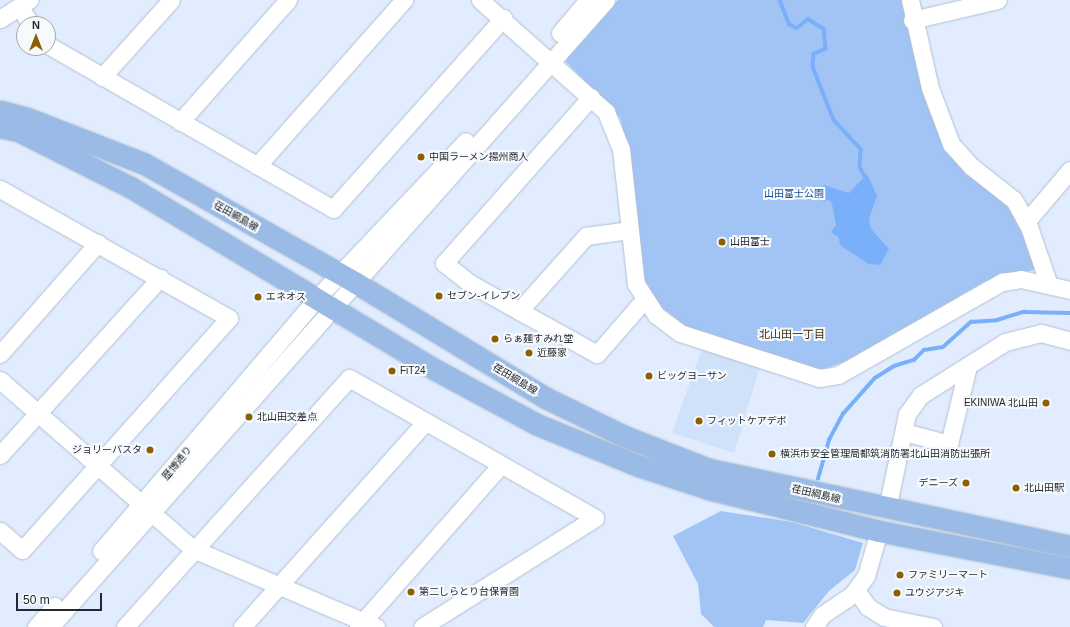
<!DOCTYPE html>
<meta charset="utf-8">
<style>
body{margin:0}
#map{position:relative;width:1070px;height:627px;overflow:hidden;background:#e1edff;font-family:Arial,"Noto Sans JP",sans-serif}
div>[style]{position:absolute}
.built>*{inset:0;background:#d0e2f9}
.green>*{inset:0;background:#a1c4f5}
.water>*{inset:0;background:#7ab0f9}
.stream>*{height:3.5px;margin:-1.75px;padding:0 1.75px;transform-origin:1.75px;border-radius:1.75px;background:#7ab0f9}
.roads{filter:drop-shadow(0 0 1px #b4c0d1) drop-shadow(0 0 1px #b4c0d1)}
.minor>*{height:17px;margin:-8.5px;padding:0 8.5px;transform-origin:8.5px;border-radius:8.5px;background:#fff}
.major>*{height:21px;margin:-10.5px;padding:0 10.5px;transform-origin:10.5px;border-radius:10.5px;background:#9abbe6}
.dots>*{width:11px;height:11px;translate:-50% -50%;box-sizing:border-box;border:2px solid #f7fafd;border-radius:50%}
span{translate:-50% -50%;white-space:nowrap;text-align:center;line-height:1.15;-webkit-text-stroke:4px #f7fafd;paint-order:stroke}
.poi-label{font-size:10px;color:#24282f}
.left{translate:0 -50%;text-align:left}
.right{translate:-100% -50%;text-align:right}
.park-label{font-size:10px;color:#1b4e90}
.street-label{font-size:10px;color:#24282f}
.neighbourhood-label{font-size:11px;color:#432d07}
.north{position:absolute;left:16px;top:16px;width:40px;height:40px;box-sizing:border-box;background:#f7fafd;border:1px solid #a3a6ab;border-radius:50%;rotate:0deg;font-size:11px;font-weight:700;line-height:16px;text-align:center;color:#24282f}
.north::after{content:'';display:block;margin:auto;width:14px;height:18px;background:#8c5f04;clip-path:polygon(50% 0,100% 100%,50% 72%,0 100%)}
.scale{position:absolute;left:16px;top:593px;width:86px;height:18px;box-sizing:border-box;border:2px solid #24282f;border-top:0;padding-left:5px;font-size:12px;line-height:14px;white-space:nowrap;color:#24282f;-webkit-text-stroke:3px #f7fafd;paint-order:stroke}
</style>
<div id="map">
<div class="built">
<i style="clip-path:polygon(703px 346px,760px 367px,734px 453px,672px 433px)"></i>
</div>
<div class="green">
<i style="clip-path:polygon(618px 0,905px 0,944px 139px,1007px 202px,1022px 225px,1038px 269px,984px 282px,847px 361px,821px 370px,686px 326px,658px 305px,646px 286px,639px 260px,630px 160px,620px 118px,566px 62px,568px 55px)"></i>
<i style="clip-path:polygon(721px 511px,792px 522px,863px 543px,855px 570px,829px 591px,803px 623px,766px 620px,763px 627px,714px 627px,701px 614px,698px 584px,673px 536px)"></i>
</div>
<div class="water">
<i style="clip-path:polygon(867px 174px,877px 196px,869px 219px,871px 229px,889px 249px,880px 265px,869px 264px,841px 246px,838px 237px,831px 232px,836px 225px,832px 204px,829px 200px,823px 201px,820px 195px,824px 185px,849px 193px)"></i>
</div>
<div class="stream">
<i style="left:780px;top:0;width:26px;rotate:69deg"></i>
<i style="left:789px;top:24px;width:9px;rotate:27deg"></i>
<i style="left:797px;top:28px;width:14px;rotate:-39deg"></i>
<i style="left:808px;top:19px;width:19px;rotate:32deg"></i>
<i style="left:824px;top:29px;width:20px;rotate:84deg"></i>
<i style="left:826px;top:49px;width:13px;rotate:157deg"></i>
<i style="left:814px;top:54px;width:13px;rotate:94deg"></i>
<i style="left:813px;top:67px;width:57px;rotate:68.4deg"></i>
<i style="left:834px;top:120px;width:40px;rotate:47deg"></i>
<i style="left:861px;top:149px;width:18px;rotate:93deg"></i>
<i style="left:860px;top:167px;width:10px;rotate:61deg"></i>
<i style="left:818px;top:479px;width:41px;rotate:-74.2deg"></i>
<i style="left:829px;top:440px;width:30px;rotate:-62deg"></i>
<i style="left:843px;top:414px;width:48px;rotate:-48.4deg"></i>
<i style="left:875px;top:378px;width:22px;rotate:-32deg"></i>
<i style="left:894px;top:366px;width:21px;rotate:-17deg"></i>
<i style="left:914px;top:360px;width:14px;rotate:-45deg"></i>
<i style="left:924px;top:350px;width:19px;rotate:-9deg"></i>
<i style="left:943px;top:347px;width:38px;rotate:-42deg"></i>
<i style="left:971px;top:322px;width:26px;rotate:-4deg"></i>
<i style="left:997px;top:320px;width:28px;rotate:-17deg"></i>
<i style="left:1024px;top:312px;width:46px;rotate:1.2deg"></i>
</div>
<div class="roads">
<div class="minor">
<i style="left:480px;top:0;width:169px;rotate:41.6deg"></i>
<i style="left:606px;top:112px;width:40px;rotate:68deg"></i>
<i style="left:621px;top:149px;width:136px;rotate:83.7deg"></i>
<i style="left:636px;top:284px;width:37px;rotate:57deg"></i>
<i style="left:656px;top:315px;width:30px;rotate:37deg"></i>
<i style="left:680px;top:333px;width:146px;rotate:17.9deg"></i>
<i style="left:819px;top:378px;width:19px;rotate:-9deg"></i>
<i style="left:838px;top:375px;width:189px;rotate:-29.6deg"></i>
<i style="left:1002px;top:282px;width:19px;rotate:-9deg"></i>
<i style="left:1021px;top:279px;width:50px;rotate:12.7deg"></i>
<i style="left:910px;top:0;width:90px;rotate:77.2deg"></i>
<i style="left:930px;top:88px;width:60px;rotate:69.4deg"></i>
<i style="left:951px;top:144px;width:31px;rotate:48deg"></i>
<i style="left:972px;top:167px;width:53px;rotate:38.2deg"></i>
<i style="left:1014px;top:200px;width:31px;rotate:61deg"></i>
<i style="left:1029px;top:227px;width:61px;rotate:71deg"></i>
<i style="left:19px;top:7px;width:21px;rotate:55deg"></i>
<i style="left:0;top:19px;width:35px;rotate:-33deg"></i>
<i style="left:912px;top:20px;width:88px;rotate:-13.1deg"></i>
<i style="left:560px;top:33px;width:43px;rotate:-49.7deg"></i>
<i style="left:48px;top:45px;width:329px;rotate:29.9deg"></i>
<i style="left:333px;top:209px;width:256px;rotate:-48.3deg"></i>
<i style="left:102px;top:77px;width:103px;rotate:-48.1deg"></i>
<i style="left:591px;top:97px;width:222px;rotate:131.5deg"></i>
<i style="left:444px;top:263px;width:34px;rotate:38deg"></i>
<i style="left:471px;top:284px;width:144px;rotate:29.1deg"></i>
<i style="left:597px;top:354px;width:72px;rotate:-49deg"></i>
<i style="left:180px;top:122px;width:163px;rotate:-48.5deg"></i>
<i style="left:257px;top:166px;width:222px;rotate:-48.5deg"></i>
<i style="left:0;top:189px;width:263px;rotate:29.4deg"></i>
<i style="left:229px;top:318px;width:311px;rotate:131.7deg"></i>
<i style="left:22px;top:550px;width:29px;rotate:-139deg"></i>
<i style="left:1026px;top:222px;width:68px;rotate:-49.8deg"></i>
<i style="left:519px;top:311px;width:101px;rotate:-48.2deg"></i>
<i style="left:586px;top:236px;width:43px;rotate:-7.9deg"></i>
<i style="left:0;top:354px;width:148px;rotate:-48.6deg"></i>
<i style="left:0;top:380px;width:257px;rotate:41.2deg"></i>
<i style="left:193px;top:549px;width:199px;rotate:23.1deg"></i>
<i style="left:904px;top:432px;width:47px;rotate:14.9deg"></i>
<i style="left:949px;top:444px;width:80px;rotate:-76.3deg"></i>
<i style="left:0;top:455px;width:239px;rotate:-47.9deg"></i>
<i style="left:887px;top:509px;width:97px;rotate:-78.1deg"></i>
<i style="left:907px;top:414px;width:24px;rotate:-54deg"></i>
<i style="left:921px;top:395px;width:99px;rotate:-32.2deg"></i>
<i style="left:1005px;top:342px;width:37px;rotate:-14deg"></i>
<i style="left:1041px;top:333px;width:30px;rotate:15deg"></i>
<i style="left:101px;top:551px;width:333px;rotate:-49.5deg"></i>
<i style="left:317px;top:298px;width:216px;rotate:-46.5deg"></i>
<i style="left:856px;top:590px;width:21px;rotate:55deg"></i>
<i style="left:868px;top:607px;width:19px;rotate:32deg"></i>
<i style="left:884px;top:617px;width:50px;rotate:11.5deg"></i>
<i style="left:36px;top:627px;width:28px;rotate:-49deg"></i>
<i style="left:50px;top:627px;width:838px;rotate:-48.43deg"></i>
<i style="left:125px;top:627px;width:335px;rotate:-48deg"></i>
<i style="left:349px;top:378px;width:283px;rotate:29.6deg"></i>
<i style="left:595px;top:518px;width:204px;rotate:147.8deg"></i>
<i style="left:242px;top:627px;width:275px;rotate:-48.2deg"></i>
<i style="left:358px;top:627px;width:216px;rotate:-48.6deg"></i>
<i style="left:814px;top:627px;width:14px;rotate:-56deg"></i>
<i style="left:822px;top:615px;width:36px;rotate:-34deg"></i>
<i style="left:852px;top:595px;width:24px;rotate:-54deg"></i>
<i style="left:866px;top:576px;width:47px;rotate:-73.9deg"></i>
</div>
<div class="major">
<i style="left:0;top:111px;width:28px;rotate:15deg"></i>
<i style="left:27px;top:118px;width:127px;rotate:21.3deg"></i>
<i style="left:145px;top:164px;width:242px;rotate:29.4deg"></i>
<i style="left:356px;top:283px;width:222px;rotate:31.2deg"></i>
<i style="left:546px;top:398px;width:87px;rotate:26deg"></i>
<i style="left:624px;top:436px;width:90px;rotate:21.4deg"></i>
<i style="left:708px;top:469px;width:370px;rotate:12deg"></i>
<i style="left:0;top:127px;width:19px;rotate:12deg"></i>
<i style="left:19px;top:131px;width:124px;rotate:26.8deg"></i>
<i style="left:130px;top:187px;width:354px;rotate:30.9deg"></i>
<i style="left:434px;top:369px;width:116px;rotate:28.3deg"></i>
<i style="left:536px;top:424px;width:111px;rotate:22.2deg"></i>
<i style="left:639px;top:466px;width:74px;rotate:18.2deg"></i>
<i style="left:709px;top:489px;width:175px;rotate:13.9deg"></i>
<i style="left:879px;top:531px;width:195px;rotate:11deg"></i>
</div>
</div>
<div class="dots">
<i style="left:421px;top:157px;background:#8c5f04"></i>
<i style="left:722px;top:242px;background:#8c5f04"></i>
<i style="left:439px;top:296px;background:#8c5f04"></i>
<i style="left:258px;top:297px;background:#8c5f04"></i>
<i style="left:495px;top:339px;background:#8c5f04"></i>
<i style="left:529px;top:353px;background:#8c5f04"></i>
<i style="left:392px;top:371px;background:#8c5f04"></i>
<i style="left:649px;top:376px;background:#8c5f04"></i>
<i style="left:1046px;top:403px;background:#8c5f04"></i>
<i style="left:249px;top:417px;background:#8c5f04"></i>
<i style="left:699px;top:421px;background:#8c5f04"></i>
<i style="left:150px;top:450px;background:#8c5f04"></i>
<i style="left:772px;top:454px;background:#8c5f04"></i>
<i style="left:966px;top:483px;background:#8c5f04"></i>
<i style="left:1016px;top:488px;background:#8c5f04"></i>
<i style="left:900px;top:575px;background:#8c5f04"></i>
<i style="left:411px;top:592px;background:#8c5f04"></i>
<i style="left:897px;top:593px;background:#8c5f04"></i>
</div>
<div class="poi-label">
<span class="left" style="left:429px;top:157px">中国ラーメン揚州商人</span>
<span class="left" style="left:730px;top:242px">山田富士</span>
<span class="left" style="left:447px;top:296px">セブン-イレブン</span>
<span class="left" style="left:266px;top:297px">エネオス</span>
<span class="left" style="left:503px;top:339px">らぁ麺すみれ堂</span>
<span class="left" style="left:537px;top:353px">近藤家</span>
<span class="left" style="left:400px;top:371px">FiT24</span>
<span class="left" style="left:657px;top:376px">ビッグヨーサン</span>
<span class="right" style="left:1038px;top:403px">EKINIWA 北山田</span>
<span class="left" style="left:257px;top:417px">北山田交差点</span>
<span class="left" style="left:707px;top:421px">フィットケアデポ</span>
<span class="right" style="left:142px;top:450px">ジョリーパスタ</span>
<span class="left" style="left:780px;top:454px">横浜市安全管理局都筑消防署北山田消防出張所</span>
<span class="right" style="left:958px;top:483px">デニーズ</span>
<span class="left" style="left:1024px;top:488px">北山田駅</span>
<span class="left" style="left:908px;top:575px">ファミリーマート</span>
<span class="left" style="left:419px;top:592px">第二しらとり台保育園</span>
<span class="left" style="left:905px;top:593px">ユウジアジキ</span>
</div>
<div class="park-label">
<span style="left:794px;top:194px">山田富士公園</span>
</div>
<div class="street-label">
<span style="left:236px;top:216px;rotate:30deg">荏田綱島線</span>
<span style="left:515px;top:379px;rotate:31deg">荏田綱島線</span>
<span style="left:177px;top:463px;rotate:-50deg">歴博通り</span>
<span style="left:816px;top:494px;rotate:13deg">荏田綱島線</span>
</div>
<div class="neighbourhood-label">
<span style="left:792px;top:334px">北山田一丁目</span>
</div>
<div class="north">N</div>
<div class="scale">50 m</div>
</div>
